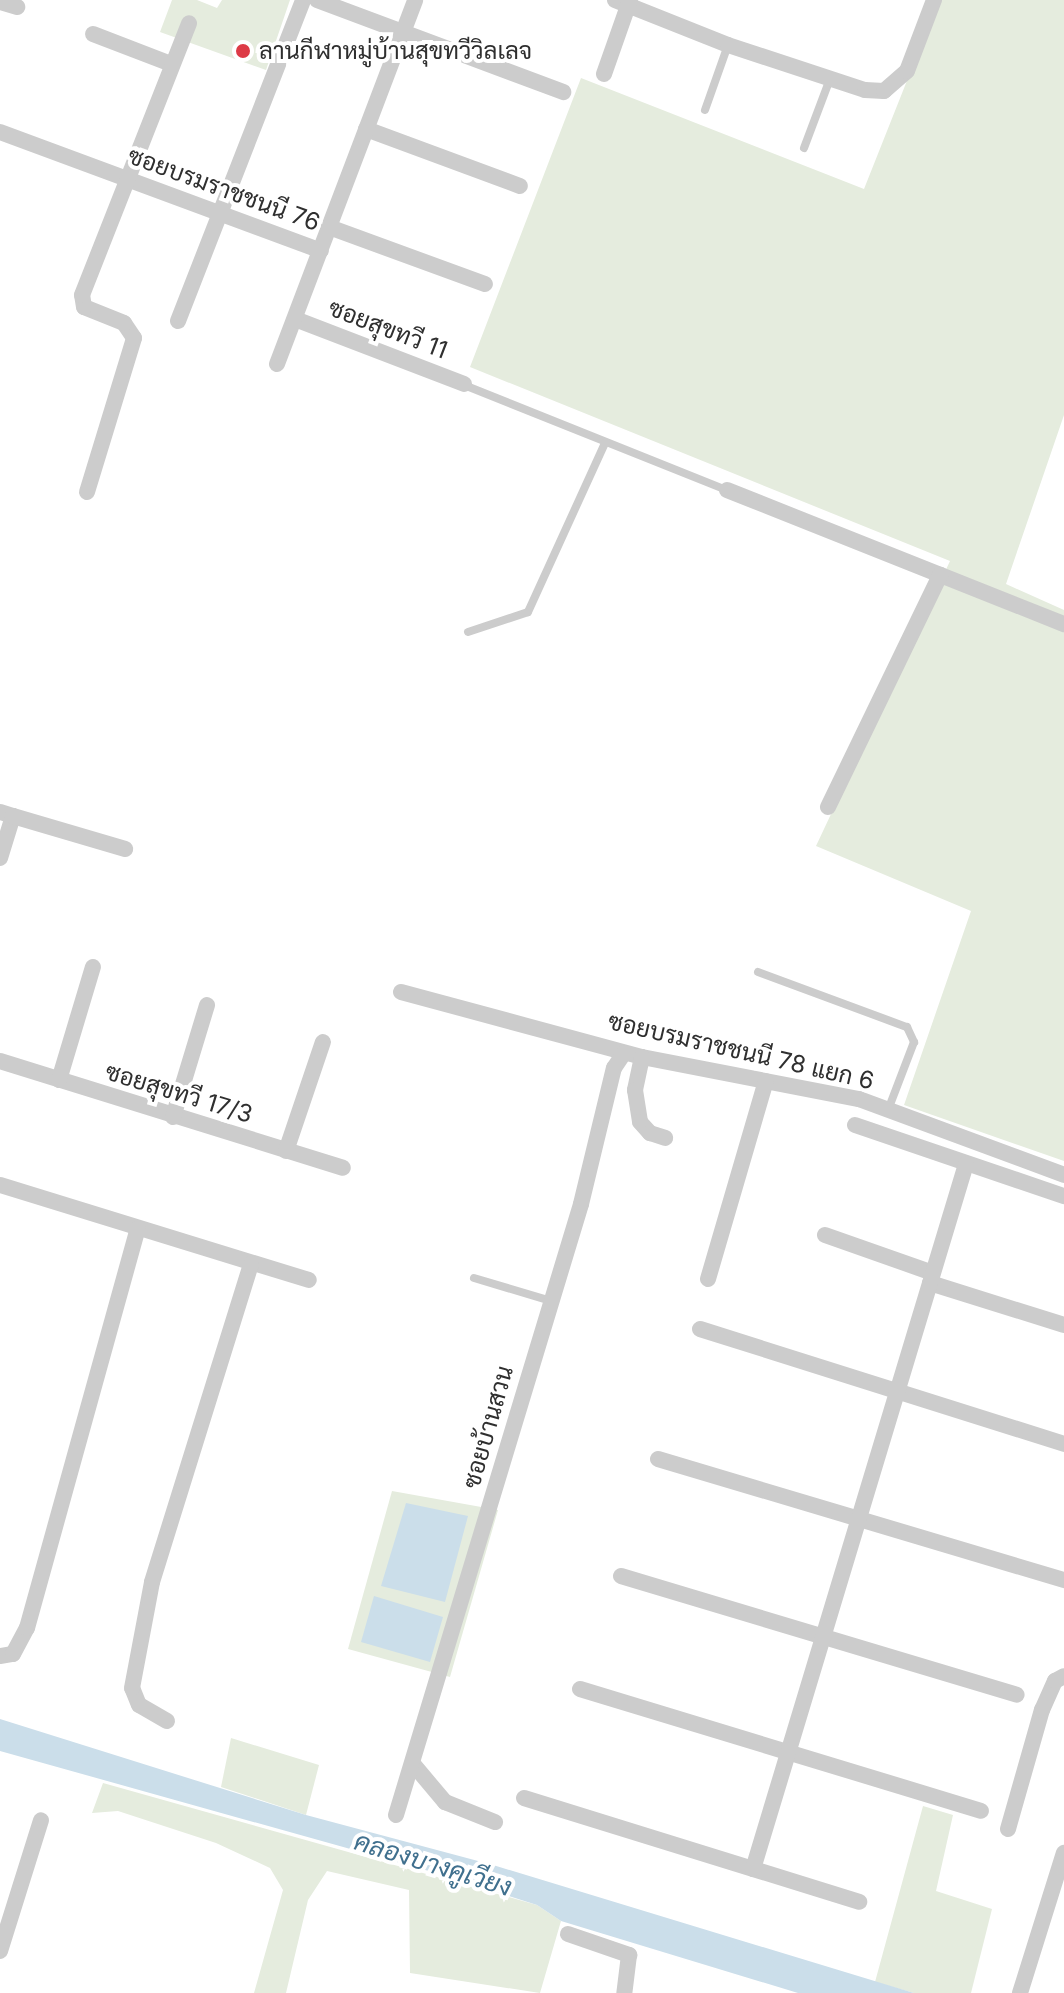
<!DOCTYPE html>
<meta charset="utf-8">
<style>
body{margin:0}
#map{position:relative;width:1064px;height:1993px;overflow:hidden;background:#fff;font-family:Inter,Sarabun,sans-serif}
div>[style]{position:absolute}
.green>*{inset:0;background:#e5ecde}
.water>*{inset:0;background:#cbdeea}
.lane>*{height:8px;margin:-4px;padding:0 4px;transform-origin:4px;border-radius:4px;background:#ccc}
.street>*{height:16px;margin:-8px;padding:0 8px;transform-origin:8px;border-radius:8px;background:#ccc}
.dots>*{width:22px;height:22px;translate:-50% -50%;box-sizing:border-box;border:4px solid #fff;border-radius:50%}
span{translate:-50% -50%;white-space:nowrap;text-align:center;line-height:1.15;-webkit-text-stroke:8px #fff;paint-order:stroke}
.poi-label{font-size:24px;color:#2f2f2f}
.left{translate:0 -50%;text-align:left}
.street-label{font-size:24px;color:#2f2f2f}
.water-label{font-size:26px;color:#40708e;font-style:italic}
</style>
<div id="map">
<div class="green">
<i style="clip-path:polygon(172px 0,197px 0,217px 8px,222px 0,290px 0,266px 70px,160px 32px)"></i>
<i style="clip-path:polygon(939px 0,1064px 0,1064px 415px,1006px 584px,1064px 610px,1064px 1161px,904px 1105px,971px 911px,816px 846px,950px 561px,470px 367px,581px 78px,864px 189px)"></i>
<i style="clip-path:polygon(392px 1491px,498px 1510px,450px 1677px,348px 1649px)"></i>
<i style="clip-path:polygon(231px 1738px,319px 1765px,306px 1815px,221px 1787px)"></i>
<i style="clip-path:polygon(103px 1783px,537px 1905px,561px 1921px,540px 1993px,410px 1973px,409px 1890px,327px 1871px,308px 1900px,286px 1993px,254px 1993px,283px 1890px,270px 1868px,216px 1843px,118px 1811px,92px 1813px)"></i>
<i style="clip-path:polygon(923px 1806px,953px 1815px,936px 1891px,992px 1909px,971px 1993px,914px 1993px,875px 1982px)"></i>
</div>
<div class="water">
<i style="clip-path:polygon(406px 1503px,468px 1516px,445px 1602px,381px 1586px)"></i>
<i style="clip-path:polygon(374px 1596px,443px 1617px,430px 1662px,361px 1642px)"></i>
<i style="clip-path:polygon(0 1719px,306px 1815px,493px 1865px,914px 1993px,798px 1993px,561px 1921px,537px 1905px,436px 1873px,0 1751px)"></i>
</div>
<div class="lane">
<i style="left:705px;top:110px;width:69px;rotate:-70.5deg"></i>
<i style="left:804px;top:148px;width:74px;rotate:-69.4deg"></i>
<i style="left:464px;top:385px;width:283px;rotate:21.8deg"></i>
<i style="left:468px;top:632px;width:63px;rotate:-18.4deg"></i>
<i style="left:528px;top:612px;width:186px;rotate:-65.5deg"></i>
<i style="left:758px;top:972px;width:159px;rotate:20.3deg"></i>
<i style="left:907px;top:1027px;width:17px;rotate:65deg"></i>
<i style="left:914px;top:1042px;width:73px;rotate:110.9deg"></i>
<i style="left:474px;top:1278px;width:80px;rotate:16.6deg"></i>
</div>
<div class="street">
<i style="left:317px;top:0;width:263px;rotate:20.5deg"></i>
<i style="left:615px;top:0;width:122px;rotate:21.7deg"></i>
<i style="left:728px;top:45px;width:144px;rotate:18.2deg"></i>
<i style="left:865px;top:90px;width:19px;rotate:3deg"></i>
<i style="left:884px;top:91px;width:30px;rotate:-41deg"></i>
<i style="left:907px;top:71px;width:76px;rotate:-69.2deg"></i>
<i style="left:0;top:2px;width:18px;rotate:16deg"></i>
<i style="left:93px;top:34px;width:84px;rotate:21deg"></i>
<i style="left:604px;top:74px;width:78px;rotate:-70.6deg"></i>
<i style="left:366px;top:129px;width:164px;rotate:20.3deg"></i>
<i style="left:0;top:132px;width:342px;rotate:20.3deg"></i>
<i style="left:329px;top:227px;width:166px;rotate:20.1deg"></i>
<i style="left:295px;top:319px;width:181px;rotate:21deg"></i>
<i style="left:178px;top:321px;width:344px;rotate:-68.7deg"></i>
<i style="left:277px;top:364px;width:389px;rotate:-69.2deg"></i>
<i style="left:727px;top:490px;width:363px;rotate:21.7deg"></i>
<i style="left:87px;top:492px;width:161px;rotate:-73deg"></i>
<i style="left:134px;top:338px;width:18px;rotate:-124deg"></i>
<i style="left:124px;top:323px;width:43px;rotate:-158.2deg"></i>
<i style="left:84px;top:307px;width:12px;rotate:-99deg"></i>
<i style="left:82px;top:295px;width:292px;rotate:-68.5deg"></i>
<i style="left:828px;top:807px;width:258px;rotate:-64.2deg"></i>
<i style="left:0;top:812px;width:14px;rotate:17deg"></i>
<i style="left:13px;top:816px;width:44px;rotate:107.2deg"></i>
<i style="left:13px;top:816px;width:117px;rotate:16.4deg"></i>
<i style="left:401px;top:992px;width:250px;rotate:15.1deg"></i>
<i style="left:642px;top:1057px;width:221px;rotate:11deg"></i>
<i style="left:859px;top:1099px;width:219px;rotate:20.3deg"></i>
<i style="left:642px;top:1057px;width:34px;rotate:102deg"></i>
<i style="left:635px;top:1090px;width:32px;rotate:81deg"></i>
<i style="left:640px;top:1122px;width:15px;rotate:48deg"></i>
<i style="left:650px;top:1133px;width:16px;rotate:18deg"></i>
<i style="left:0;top:1061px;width:359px;rotate:17.3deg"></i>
<i style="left:59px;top:1080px;width:118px;rotate:-73.3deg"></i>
<i style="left:173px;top:1117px;width:117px;rotate:-73.1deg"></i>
<i style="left:855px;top:1125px;width:221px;rotate:18.8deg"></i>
<i style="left:286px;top:1151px;width:115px;rotate:-71.3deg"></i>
<i style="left:0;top:1185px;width:323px;rotate:17.1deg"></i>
<i style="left:825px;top:1235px;width:114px;rotate:19.4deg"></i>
<i style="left:708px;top:1279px;width:206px;rotate:-73.7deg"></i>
<i style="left:930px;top:1283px;width:140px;rotate:17.4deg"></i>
<i style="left:700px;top:1329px;width:382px;rotate:17.5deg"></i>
<i style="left:658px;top:1459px;width:424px;rotate:16.6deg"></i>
<i style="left:621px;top:1576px;width:413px;rotate:16.7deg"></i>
<i style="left:0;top:1656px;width:13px;rotate:-9deg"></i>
<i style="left:13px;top:1654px;width:30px;rotate:-62deg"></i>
<i style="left:27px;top:1628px;width:415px;rotate:-74.5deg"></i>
<i style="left:580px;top:1689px;width:419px;rotate:16.9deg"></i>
<i style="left:167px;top:1721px;width:32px;rotate:-150deg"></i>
<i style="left:139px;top:1705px;width:18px;rotate:-112deg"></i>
<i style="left:132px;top:1688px;width:108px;rotate:-79.3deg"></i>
<i style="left:152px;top:1582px;width:333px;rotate:-72.7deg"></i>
<i style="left:413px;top:1764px;width:50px;rotate:49.9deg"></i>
<i style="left:445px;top:1802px;width:54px;rotate:21.8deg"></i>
<i style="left:524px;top:1798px;width:351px;rotate:17.2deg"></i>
<i style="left:396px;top:1815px;width:638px;rotate:-73.15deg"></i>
<i style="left:581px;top:1204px;width:140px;rotate:-76.4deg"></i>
<i style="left:614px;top:1068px;width:18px;rotate:-56deg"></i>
<i style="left:1008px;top:1829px;width:124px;rotate:-74.1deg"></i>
<i style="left:1042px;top:1710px;width:32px;rotate:-66deg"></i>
<i style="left:1055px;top:1681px;width:10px;rotate:-29deg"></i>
<i style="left:753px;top:1869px;width:736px;rotate:-73.19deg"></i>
<i style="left:568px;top:1934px;width:65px;rotate:19deg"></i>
<i style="left:629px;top:1955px;width:38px;rotate:97deg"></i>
<i style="left:0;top:1951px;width:137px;rotate:-72.6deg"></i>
<i style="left:1020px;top:1993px;width:147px;rotate:-72.6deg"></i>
</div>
<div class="dots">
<i style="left:243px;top:51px;background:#dd3a46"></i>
</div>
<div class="poi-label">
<span class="left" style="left:259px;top:51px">ลานกีฬาหมู่บ้านสุขทวีวิลเลจ</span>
</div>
<div class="street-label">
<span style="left:224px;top:189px;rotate:20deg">ซอยบรมราชชนนี 76</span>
<span style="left:388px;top:329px;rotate:21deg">ซอยสุขทวี 11</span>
<span style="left:741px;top:1051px;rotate:13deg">ซอยบรมราชชนนี 78 แยก 6</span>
<span style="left:179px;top:1093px;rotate:17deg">ซอยสุขทวี 17/3</span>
<span style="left:488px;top:1427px;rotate:-74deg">ซอยบ้านสวน</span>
</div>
<div class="water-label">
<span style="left:433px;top:1864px;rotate:17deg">คลองบางคูเวียง</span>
</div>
</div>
